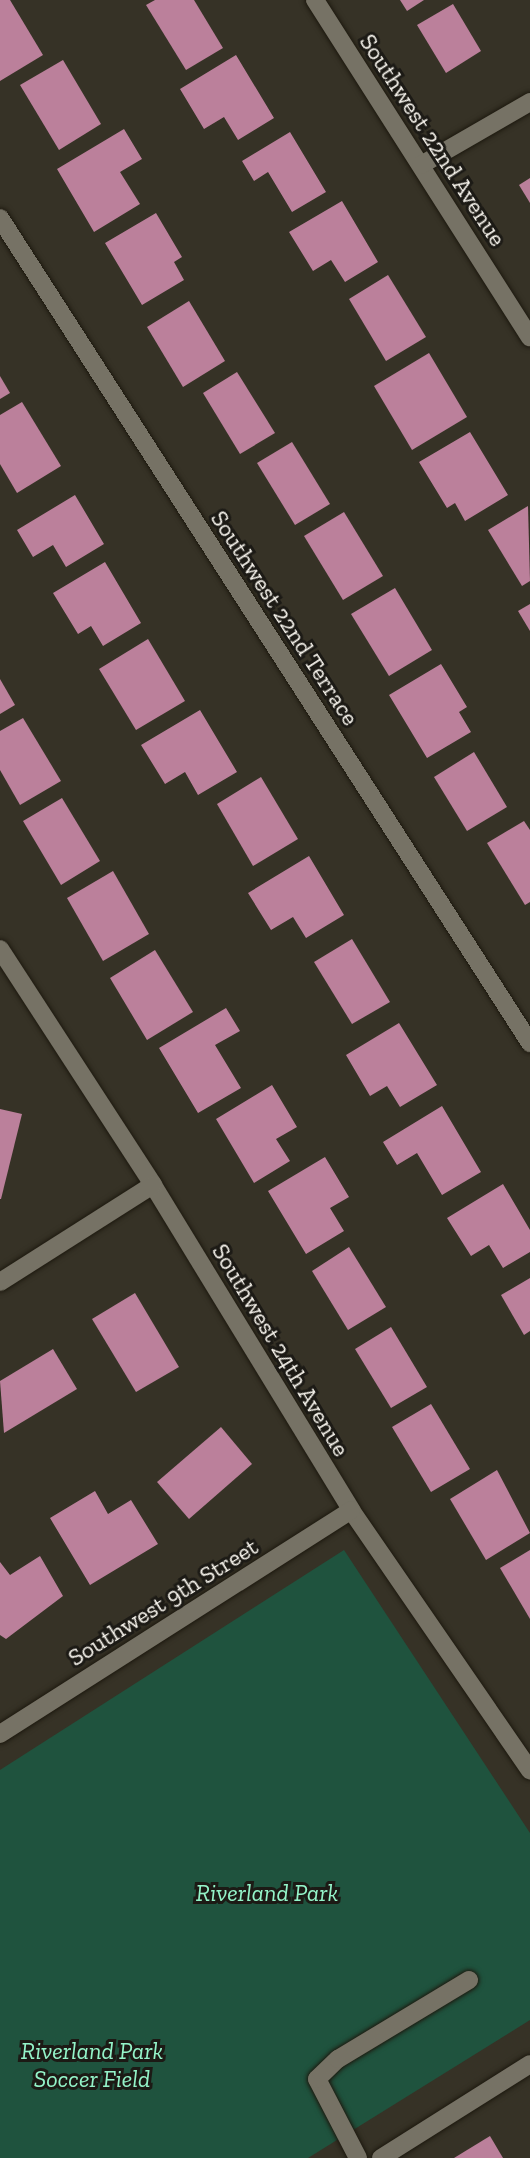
<!DOCTYPE html>
<style>
body{margin:0}
#map{position:relative;width:530px;height:2158px;overflow:hidden;background:#363226;font-family:"Zilla Slab",serif}
div>[style]{position:absolute}
.green>*{inset:0;background:#1f533e}
.building>*{inset:0;background:#bb809b}
.roads{filter:drop-shadow(0 0 2px #1d190f) drop-shadow(0 0 2px #1d190f)}
.service>*{height:18px;margin:-9px;padding:0 9px;transform-origin:9px;border-radius:9px;background:#767265}
.minor>*{height:18px;margin:-9px;padding:0 9px;transform-origin:9px;border-radius:9px;background:#767265}
span{translate:-50% -50%;white-space:nowrap;text-align:center;line-height:1.15;-webkit-text-stroke:6px #1c1a15;paint-order:stroke}
.street-label{font-size:24px;color:#f8f5ee}
.park-label{font-size:24px;color:#94f4c9;font-style:italic}
</style>
<div id="map">
<div class="green">
<i style="clip-path:polygon(344px 1550px,530px 1833px,530px 2020px,308px 2158px,0 2158px,0 1770px)"></i>
</div>
<div class="building">
<i style="clip-path:polygon(0 0,10px 0,43px 55px,0 81px)"></i>
<i style="clip-path:polygon(155px 0,194px 0,223px 48px,186px 70px,146px 5px)"></i>
<i style="clip-path:polygon(400px 0,424px 0,407px 11px)"></i>
<i style="clip-path:polygon(453px 4px,481px 51px,446px 73px,417px 25px)"></i>
<i style="clip-path:polygon(236px 55px,274px 118px,238px 140px,224px 117px,204px 129px,180px 89px)"></i>
<i style="clip-path:polygon(63px 60px,101px 124px,59px 150px,20px 85px)"></i>
<i style="clip-path:polygon(124px 129px,142px 159px,120px 172px,140px 204px,94px 232px,57px 169px)"></i>
<i style="clip-path:polygon(290px 132px,326px 192px,292px 212px,268px 172px,254px 181px,242px 161px)"></i>
<i style="clip-path:polygon(530px 178px,530px 203px,519px 185px)"></i>
<i style="clip-path:polygon(342px 201px,378px 262px,345px 282px,331px 260px,313px 271px,289px 232px)"></i>
<i style="clip-path:polygon(156px 213px,182px 257px,174px 262px,184px 280px,142px 305px,105px 243px)"></i>
<i style="clip-path:polygon(388px 275px,426px 337px,386px 361px,349px 299px)"></i>
<i style="clip-path:polygon(189px 301px,225px 361px,183px 387px,147px 327px)"></i>
<i style="clip-path:polygon(429px 353px,467px 417px,412px 450px,374px 386px)"></i>
<i style="clip-path:polygon(237px 372px,275px 433px,240px 454px,203px 393px)"></i>
<i style="clip-path:polygon(0 376px,10px 393px,0 399px)"></i>
<i style="clip-path:polygon(22px 402px,61px 466px,17px 493px,0 464px,0 415px)"></i>
<i style="clip-path:polygon(470px 432px,508px 495px,465px 521px,455px 503px,447px 508px,419px 462px)"></i>
<i style="clip-path:polygon(292px 442px,330px 504px,295px 525px,257px 463px)"></i>
<i style="clip-path:polygon(75px 495px,104px 544px,66px 567px,53px 545px,33px 557px,17px 530px)"></i>
<i style="clip-path:polygon(528px 506px,530px 581px,522px 586px,488px 530px)"></i>
<i style="clip-path:polygon(344px 512px,383px 576px,343px 600px,304px 536px)"></i>
<i style="clip-path:polygon(105px 562px,141px 623px,103px 646px,91px 626px,78px 634px,53px 593px)"></i>
<i style="clip-path:polygon(395px 588px,432px 650px,389px 676px,351px 614px)"></i>
<i style="clip-path:polygon(530px 604px,530px 631px,518px 611px)"></i>
<i style="clip-path:polygon(148px 639px,185px 701px,136px 730px,99px 669px)"></i>
<i style="clip-path:polygon(441px 664px,467px 707px,459px 712px,471px 732px,427px 758px,389px 695px)"></i>
<i style="clip-path:polygon(0 679px,15px 705px,0 714px)"></i>
<i style="clip-path:polygon(200px 710px,237px 772px,198px 795px,185px 772px,165px 784px,141px 745px)"></i>
<i style="clip-path:polygon(23px 718px,61px 781px,20px 805px,0 770px,0 731px)"></i>
<i style="clip-path:polygon(474px 752px,507px 807px,467px 831px,434px 777px)"></i>
<i style="clip-path:polygon(261px 777px,298px 839px,253px 866px,217px 804px)"></i>
<i style="clip-path:polygon(62px 798px,100px 861px,61px 885px,23px 821px)"></i>
<i style="clip-path:polygon(524px 821px,530px 830px,530px 902px,525px 905px,487px 843px)"></i>
<i style="clip-path:polygon(309px 856px,344px 915px,306px 938px,293px 917px,271px 930px,248px 893px)"></i>
<i style="clip-path:polygon(113px 871px,149px 934px,103px 961px,67px 898px)"></i>
<i style="clip-path:polygon(352px 939px,390px 1002px,352px 1024px,314px 962px)"></i>
<i style="clip-path:polygon(155px 950px,193px 1012px,147px 1040px,110px 978px)"></i>
<i style="clip-path:polygon(226px 1008px,240px 1031px,215px 1045px,241px 1088px,198px 1113px,159px 1048px)"></i>
<i style="clip-path:polygon(399px 1023px,437px 1085px,400px 1107px,387px 1086px,370px 1096px,346px 1055px)"></i>
<i style="clip-path:polygon(272px 1085px,297px 1127px,276px 1139px,290px 1161px,254px 1183px,216px 1119px)"></i>
<i style="clip-path:polygon(442px 1106px,481px 1172px,442px 1195px,417px 1153px,397px 1165px,383px 1142px)"></i>
<i style="clip-path:polygon(0 1109px,22px 1114px,1px 1199px,0 1199px)"></i>
<i style="clip-path:polygon(325px 1157px,349px 1197px,330px 1208px,344px 1231px,306px 1254px,268px 1191px)"></i>
<i style="clip-path:polygon(503px 1184px,530px 1230px,530px 1252px,503px 1268px,489px 1245px,471px 1256px,447px 1218px)"></i>
<i style="clip-path:polygon(349px 1247px,386px 1307px,348px 1330px,312px 1271px)"></i>
<i style="clip-path:polygon(530px 1278px,530px 1331px,524px 1335px,501px 1295px)"></i>
<i style="clip-path:polygon(135px 1293px,179px 1367px,136px 1392px,92px 1319px)"></i>
<i style="clip-path:polygon(391px 1327px,427px 1387px,391px 1408px,355px 1349px)"></i>
<i style="clip-path:polygon(53px 1349px,77px 1389px,4px 1433px,0 1381px)"></i>
<i style="clip-path:polygon(431px 1404px,470px 1469px,431px 1492px,392px 1427px)"></i>
<i style="clip-path:polygon(221px 1427px,252px 1464px,189px 1519px,157px 1482px)"></i>
<i style="clip-path:polygon(497px 1470px,530px 1533px,486px 1560px,450px 1499px)"></i>
<i style="clip-path:polygon(95px 1491px,108px 1514px,131px 1500px,158px 1544px,90px 1585px,50px 1518px)"></i>
<i style="clip-path:polygon(530px 1550px,530px 1619px,500px 1568px)"></i>
<i style="clip-path:polygon(40px 1556px,63px 1596px,6px 1639px,0 1635px,0 1562px,10px 1575px)"></i>
<i style="clip-path:polygon(490px 2136px,503px 2158px,454px 2158px)"></i>
</div>
<div class="roads">
<div class="service">
<i style="left:358px;top:2158px;width:89px;rotate:-117.4deg"></i>
<i style="left:317px;top:2079px;width:29px;rotate:-44deg"></i>
<i style="left:338px;top:2059px;width:153px;rotate:-31.1deg"></i>
</div>
<div class="minor">
<i style="left:315px;top:0;width:400px;rotate:57.5deg"></i>
<i style="left:421px;top:165px;width:126px;rotate:-30deg"></i>
<i style="left:0;top:218px;width:981px;rotate:57.28deg"></i>
<i style="left:0;top:949px;width:281px;rotate:57deg"></i>
<i style="left:153px;top:1185px;width:381px;rotate:58.6deg"></i>
<i style="left:351px;top:1510px;width:316px;rotate:55.5deg"></i>
<i style="left:0;top:1282px;width:181px;rotate:-32.4deg"></i>
<i style="left:0;top:1734px;width:416px;rotate:-32.5deg"></i>
<i style="left:381px;top:2158px;width:176px;rotate:-32.2deg"></i>
</div>
</div>
<div class="street-label">
<span style="left:433px;top:140px;rotate:57deg">Southwest 22nd Avenue</span>
<span style="left:285px;top:618px;rotate:57deg">Southwest 22nd Terrace</span>
<span style="left:281px;top:1350px;rotate:59deg">Southwest 24th Avenue</span>
<span style="left:163px;top:1602px;rotate:-32deg">Southwest 9th Street</span>
</div>
<div class="park-label">
<span style="left:267px;top:1893px">Riverland Park</span>
<span style="left:92px;top:2065px">Riverland Park<br>Soccer Field</span>
</div>
</div>
